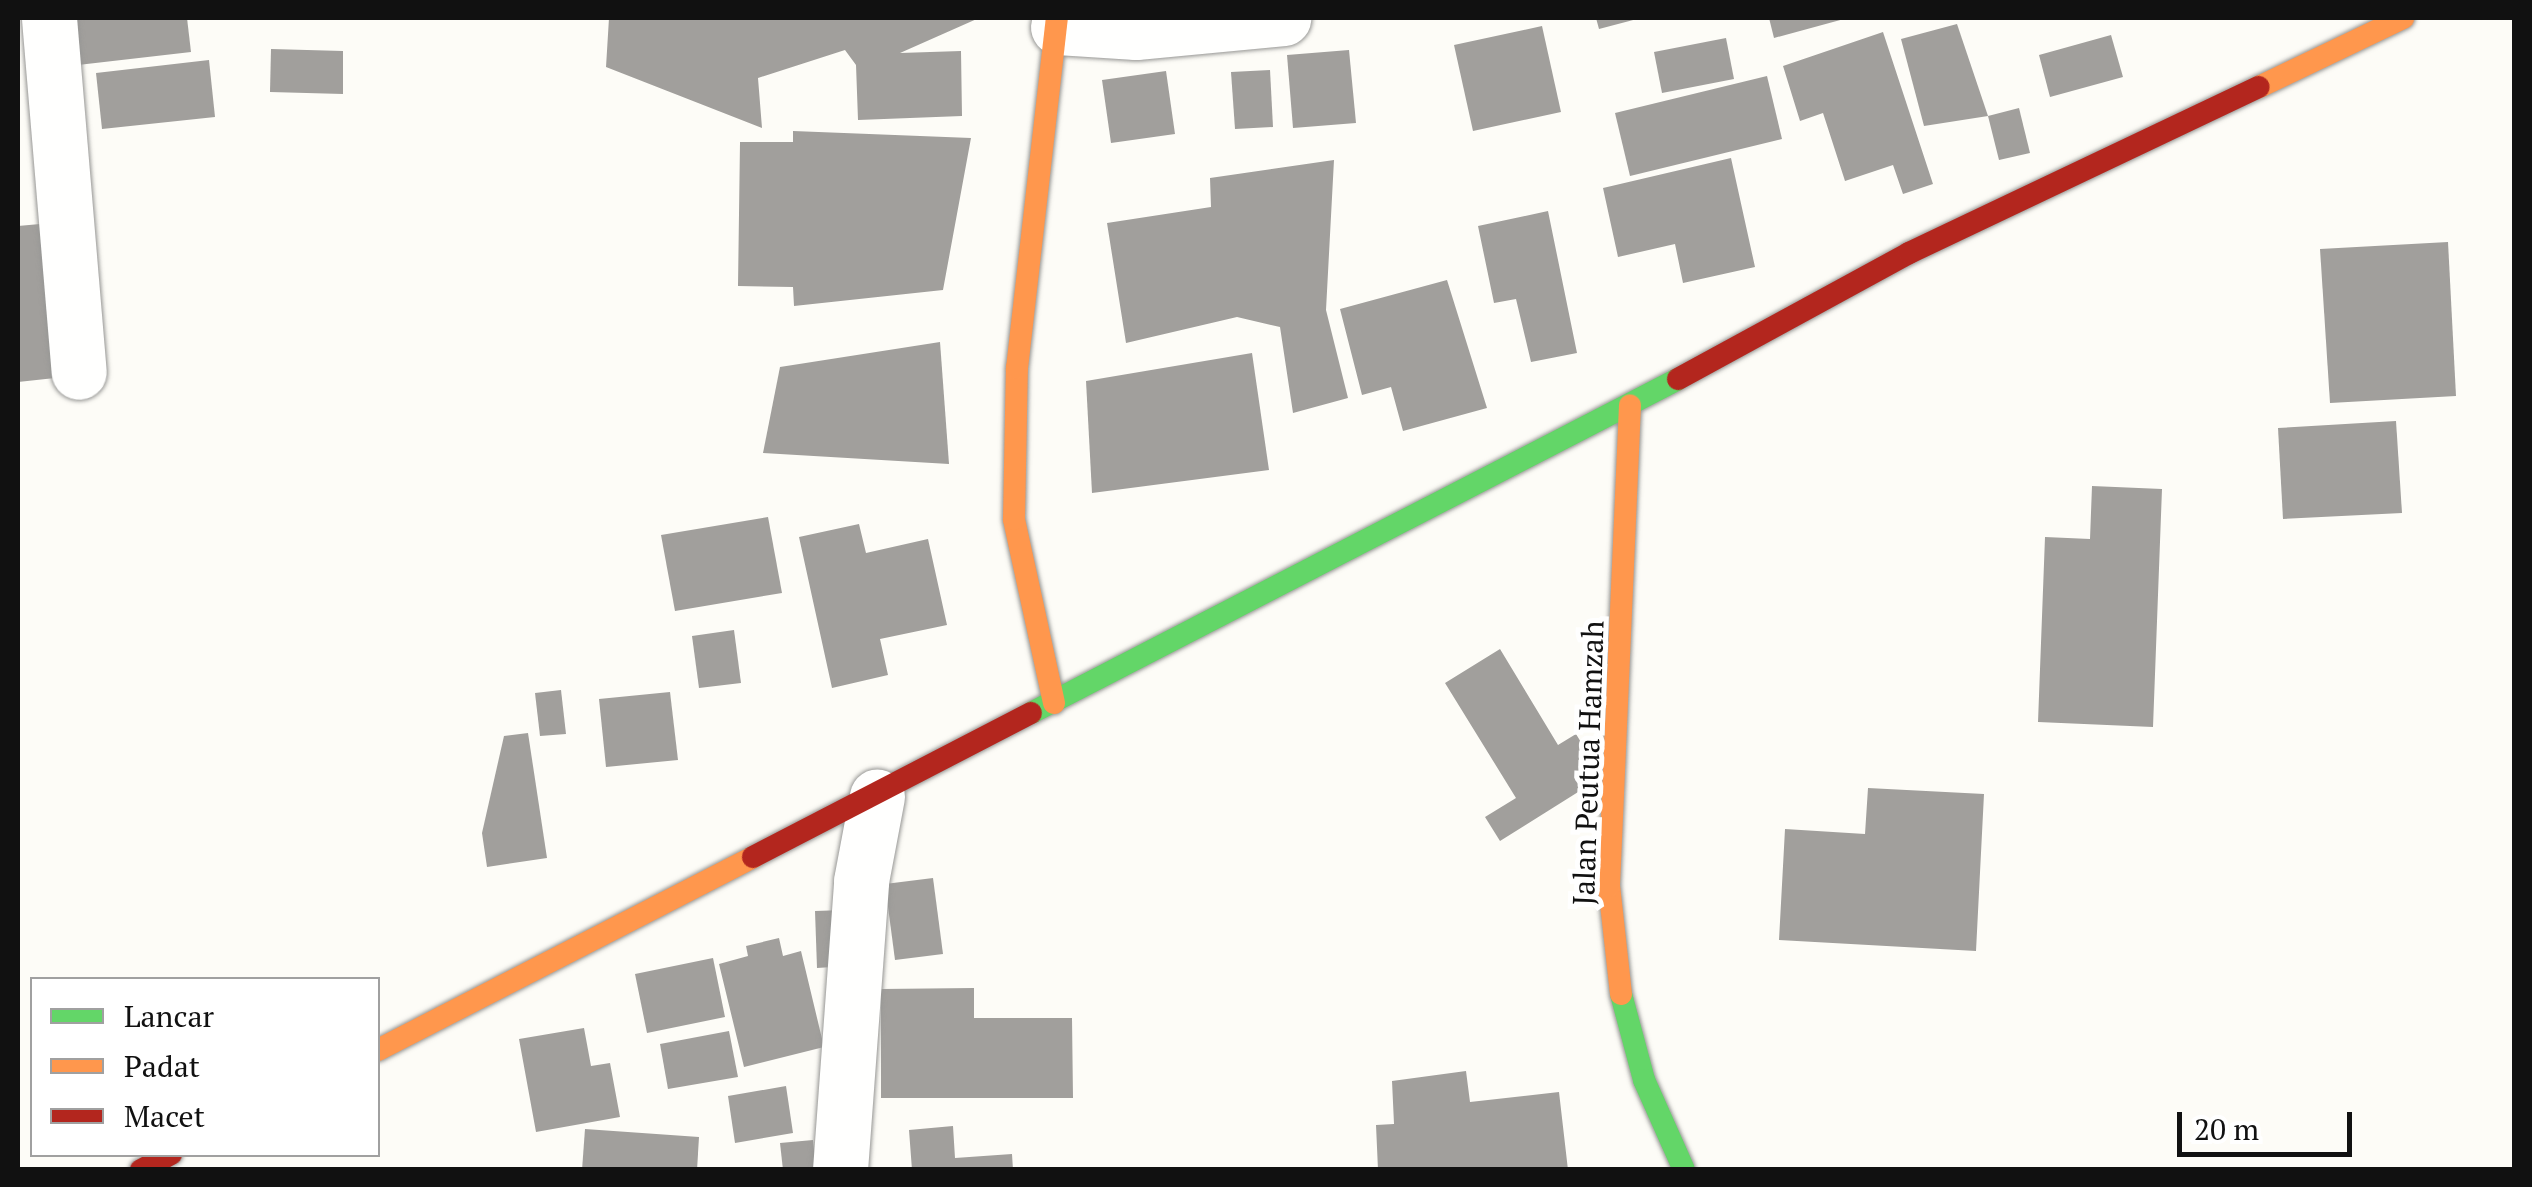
<!DOCTYPE html>
<style>
body{margin:0}
#map{position:relative;width:2532px;height:1187px;overflow:hidden;background:#fdfcf7;font-family:"PT Serif",serif}
div>[style]{position:absolute}
.building>*{inset:0;background:#a19f9c}
.roads{filter:drop-shadow(0 0 2px #979795) drop-shadow(0 0 2px #979795)}
.street>*{height:55px;margin:-27.5px;padding:0 27.5px;transform-origin:27.5px;border-radius:27.5px;background:#fffffe}
.fast>*{height:22px;margin:-11px;padding:0 11px;transform-origin:11px;border-radius:11px;background:#63d668}
.slow>*{height:22px;margin:-11px;padding:0 11px;transform-origin:11px;border-radius:11px;background:#ff974d}
.jam>*{height:22px;margin:-11px;padding:0 11px;transform-origin:11px;border-radius:11px;background:#b3261e}
span{translate:-50% -50%;white-space:nowrap;text-align:center;line-height:1.15;-webkit-text-stroke:10px #fff;paint-order:stroke}
.street-label{font-size:30px;color:#111}
.frame{position:absolute;inset:0;border:20px solid #111;pointer-events:none}
.legend{position:absolute;left:30px;top:977px;width:350px;height:180px;box-sizing:border-box;background:#fff;border:2px solid #a0a0a0;margin:0;padding:12px 18px;list-style:none;font-size:30px;color:#111}
.legend li{display:flex;align-items:center;gap:20px;height:50px}
.legend b{width:50px;border:2px solid #a0a0a0}
.scale{position:absolute;left:2177px;top:1112px;width:175px;height:45px;box-sizing:border-box;border:5px solid #111;border-top:0;padding-left:12px;font-size:30px;line-height:35px;white-space:nowrap;color:#111;-webkit-text-stroke:8px #fff;paint-order:stroke}
</style>
<div id="map">
<div class="building">
<i style="clip-path:polygon(72px 18px,187px 18px,191px 52px,78px 65px)"></i>
<i style="clip-path:polygon(609px 18px,979px 18px,900px 53px,961px 51px,962px 116px,858px 120px,856px 65px,845px 50px,758px 78px,762px 128px,606px 67px)"></i>
<i style="clip-path:polygon(1596px 18px,1637px 18px,1637px 19px,1599px 29px)"></i>
<i style="clip-path:polygon(1769px 18px,1844px 18px,1844px 19px,1774px 38px)"></i>
<i style="clip-path:polygon(1957px 24px,1988px 116px,1924px 126px,1901px 39px)"></i>
<i style="clip-path:polygon(1542px 26px,1561px 112px,1473px 131px,1454px 45px)"></i>
<i style="clip-path:polygon(1883px 32px,1933px 184px,1903px 194px,1893px 165px,1845px 181px,1823px 113px,1800px 121px,1783px 66px)"></i>
<i style="clip-path:polygon(2111px 35px,2123px 77px,2050px 97px,2039px 55px)"></i>
<i style="clip-path:polygon(1726px 38px,1734px 79px,1662px 93px,1654px 52px)"></i>
<i style="clip-path:polygon(271px 49px,343px 51px,343px 94px,270px 92px)"></i>
<i style="clip-path:polygon(1349px 50px,1356px 123px,1293px 128px,1287px 55px)"></i>
<i style="clip-path:polygon(209px 60px,215px 117px,102px 129px,96px 73px)"></i>
<i style="clip-path:polygon(1270px 70px,1273px 127px,1235px 129px,1231px 72px)"></i>
<i style="clip-path:polygon(1166px 71px,1175px 134px,1111px 143px,1102px 80px)"></i>
<i style="clip-path:polygon(1767px 76px,1782px 139px,1630px 176px,1615px 113px)"></i>
<i style="clip-path:polygon(2019px 108px,2030px 153px,1999px 160px,1988px 116px)"></i>
<i style="clip-path:polygon(793px 131px,971px 138px,943px 290px,794px 306px,793px 287px,738px 286px,740px 142px,793px 142px)"></i>
<i style="clip-path:polygon(1731px 158px,1755px 267px,1683px 283px,1675px 244px,1618px 257px,1603px 188px)"></i>
<i style="clip-path:polygon(1334px 160px,1326px 310px,1348px 398px,1293px 413px,1280px 327px,1237px 317px,1126px 343px,1107px 223px,1211px 207px,1210px 178px)"></i>
<i style="clip-path:polygon(1548px 211px,1577px 353px,1531px 362px,1516px 299px,1494px 303px,1478px 226px)"></i>
<i style="clip-path:polygon(40px 224px,55px 378px,18px 382px,18px 226px)"></i>
<i style="clip-path:polygon(2448px 242px,2456px 396px,2330px 403px,2320px 249px)"></i>
<i style="clip-path:polygon(1447px 280px,1487px 408px,1403px 431px,1391px 387px,1362px 395px,1340px 309px)"></i>
<i style="clip-path:polygon(940px 342px,949px 464px,763px 453px,780px 367px)"></i>
<i style="clip-path:polygon(1252px 353px,1269px 470px,1092px 493px,1086px 381px)"></i>
<i style="clip-path:polygon(2396px 421px,2402px 513px,2283px 519px,2278px 428px)"></i>
<i style="clip-path:polygon(2092px 486px,2162px 489px,2153px 727px,2038px 722px,2045px 537px,2090px 539px)"></i>
<i style="clip-path:polygon(768px 517px,782px 593px,675px 611px,661px 535px)"></i>
<i style="clip-path:polygon(859px 524px,866px 553px,928px 539px,947px 625px,880px 639px,888px 675px,832px 688px,799px 537px)"></i>
<i style="clip-path:polygon(734px 630px,741px 683px,699px 688px,692px 636px)"></i>
<i style="clip-path:polygon(1500px 649px,1558px 745px,1576px 734px,1602px 777px,1500px 841px,1485px 817px,1516px 798px,1445px 683px)"></i>
<i style="clip-path:polygon(561px 690px,566px 734px,540px 736px,535px 693px)"></i>
<i style="clip-path:polygon(670px 692px,678px 760px,606px 767px,599px 699px)"></i>
<i style="clip-path:polygon(528px 733px,547px 858px,487px 867px,482px 833px,504px 736px)"></i>
<i style="clip-path:polygon(1868px 788px,1984px 794px,1976px 951px,1779px 940px,1785px 829px,1865px 834px)"></i>
<i style="clip-path:polygon(933px 878px,943px 954px,895px 960px,885px 884px)"></i>
<i style="clip-path:polygon(845px 910px,847px 966px,817px 968px,815px 911px)"></i>
<i style="clip-path:polygon(779px 938px,783px 956px,801px 951px,824px 1047px,744px 1067px,719px 964px,748px 956px,746px 946px)"></i>
<i style="clip-path:polygon(713px 958px,725px 1017px,647px 1033px,635px 974px)"></i>
<i style="clip-path:polygon(974px 988px,974px 1018px,1072px 1018px,1073px 1098px,881px 1098px,881px 989px)"></i>
<i style="clip-path:polygon(584px 1028px,591px 1066px,610px 1063px,620px 1117px,536px 1132px,519px 1039px)"></i>
<i style="clip-path:polygon(729px 1031px,738px 1077px,668px 1089px,660px 1044px)"></i>
<i style="clip-path:polygon(1466px 1071px,1470px 1102px,1559px 1092px,1568px 1170px,1378px 1170px,1376px 1125px,1394px 1124px,1392px 1081px)"></i>
<i style="clip-path:polygon(786px 1086px,793px 1133px,735px 1143px,728px 1096px)"></i>
<i style="clip-path:polygon(953px 1126px,955px 1158px,1012px 1154px,1013px 1170px,912px 1170px,909px 1130px)"></i>
<i style="clip-path:polygon(585px 1129px,699px 1137px,697px 1170px,582px 1170px)"></i>
<i style="clip-path:polygon(813px 1140px,816px 1170px,783px 1170px,780px 1143px)"></i>
</div>
<div class="roads">
<div class="street">
<i style="left:49px;top:18px;width:355px;rotate:85.2deg"></i>
<i style="left:1058px;top:27px;width:78px;rotate:3.7deg"></i>
<i style="left:1136px;top:32px;width:148px;rotate:-5.4deg"></i>
<i style="left:840px;top:1170px;width:290px;rotate:-85.8deg"></i>
<i style="left:861px;top:881px;width:86px;rotate:-79.3deg"></i>
</div>
<div class="fast">
<i style="left:1031px;top:713px;width:728px;rotate:-27.3deg"></i>
<i style="left:1621px;top:994px;width:89px;rotate:75deg"></i>
<i style="left:1644px;top:1080px;width:98px;rotate:66deg"></i>
</div>
<div class="slow">
<i style="left:2259px;top:87px;width:160px;rotate:-25.6deg"></i>
<i style="left:1054px;top:703px;width:188px;rotate:-102.3deg"></i>
<i style="left:1014px;top:519px;width:151px;rotate:-88.9deg"></i>
<i style="left:1017px;top:368px;width:352px;rotate:-83.5deg"></i>
<i style="left:1621px;top:994px;width:109px;rotate:-96.3deg"></i>
<i style="left:1609px;top:886px;width:481px;rotate:-87.5deg"></i>
<i style="left:378px;top:1050px;width:422px;rotate:-27.2deg"></i>
</div>
<div class="jam">
<i style="left:1678px;top:379px;width:263px;rotate:-28.6deg"></i>
<i style="left:1909px;top:253px;width:387px;rotate:-25.4deg"></i>
<i style="left:753px;top:857px;width:313px;rotate:-27.4deg"></i>
<i style="left:141px;top:1170px;width:34px;rotate:-28deg"></i>
</div>
</div>
<div class="street-label">
<span style="left:1588px;top:763px;rotate:-88deg">Jalan Peutua Hamzah</span>
</div>
<div class="frame"></div>
<ul class="legend">
<li><b style="height:12px;background:#63d668"></b>Lancar</li>
<li><b style="height:12px;background:#ff974d"></b>Padat</li>
<li><b style="height:12px;background:#b3261e"></b>Macet</li>
</ul>
<div class="scale">20 m</div>
</div>
